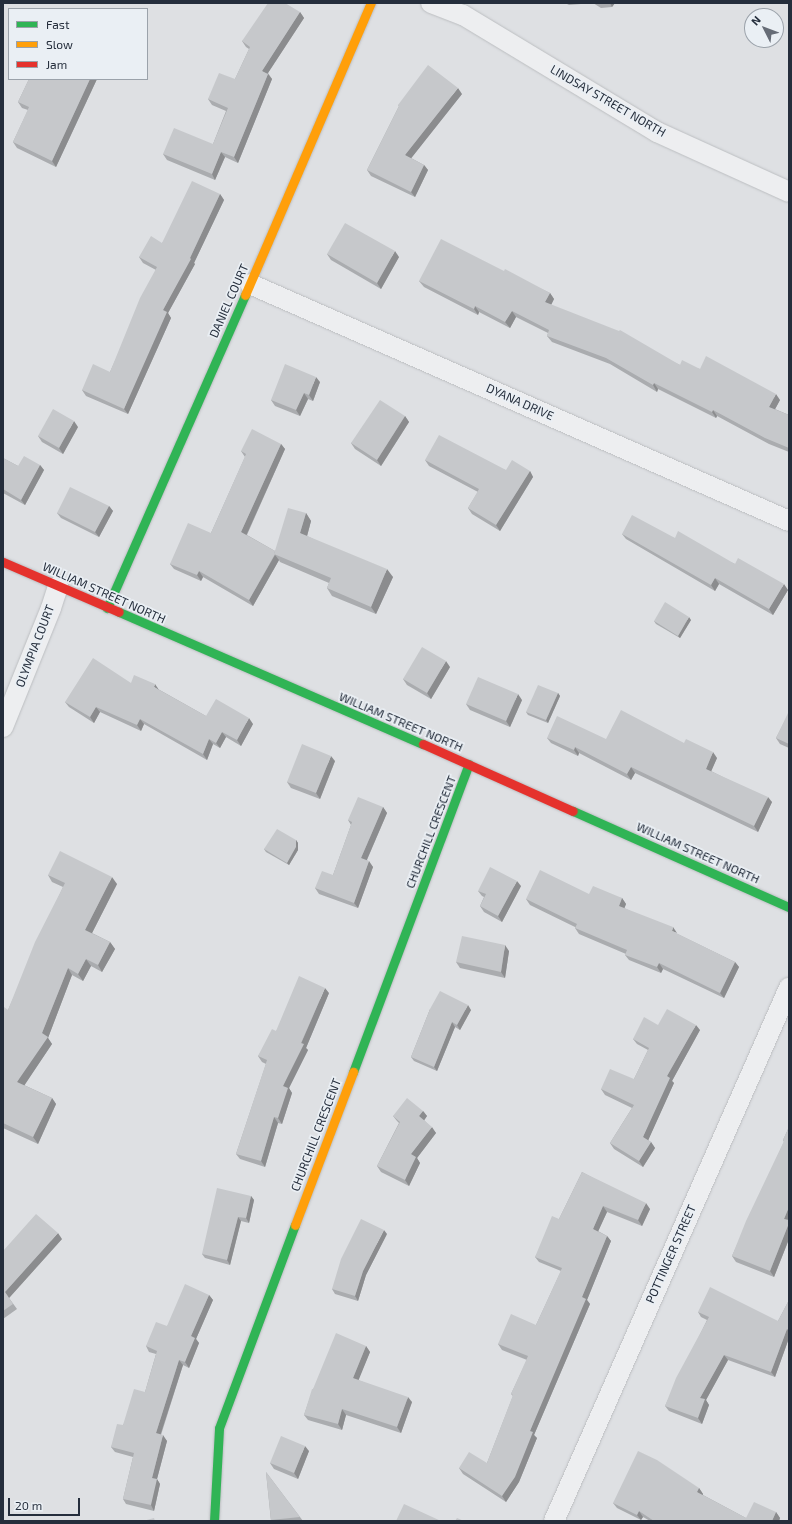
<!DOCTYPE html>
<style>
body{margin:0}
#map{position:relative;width:792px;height:1524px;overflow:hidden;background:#dee0e3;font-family:"Exo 2",sans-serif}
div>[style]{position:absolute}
.roads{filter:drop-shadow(0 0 1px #bcbec1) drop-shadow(0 0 1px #bcbec1)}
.street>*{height:20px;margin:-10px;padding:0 10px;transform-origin:10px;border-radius:10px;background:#edeef0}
.fast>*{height:9px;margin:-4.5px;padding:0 4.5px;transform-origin:4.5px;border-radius:4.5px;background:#30b455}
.slow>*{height:9px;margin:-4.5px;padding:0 4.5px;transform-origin:4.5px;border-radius:4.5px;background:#ff9f0a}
.jam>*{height:9px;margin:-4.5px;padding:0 4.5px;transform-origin:4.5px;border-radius:4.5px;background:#e5322d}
.wall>*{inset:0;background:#aaacaf}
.shaded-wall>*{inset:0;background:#8b8c8e}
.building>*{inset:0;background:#c6c8cb}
span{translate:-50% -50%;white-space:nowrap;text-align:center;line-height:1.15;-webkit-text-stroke:3.5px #eaeff4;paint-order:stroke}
.street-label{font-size:12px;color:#252e3c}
.frame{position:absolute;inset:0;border:4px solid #252e3c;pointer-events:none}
.legend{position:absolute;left:8px;top:8px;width:140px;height:72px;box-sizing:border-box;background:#eaeff4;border:1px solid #9ba2aa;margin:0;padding:5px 7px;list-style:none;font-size:12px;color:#252e3c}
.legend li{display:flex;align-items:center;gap:8px;height:20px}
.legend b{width:20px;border:1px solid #9ba2aa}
.north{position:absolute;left:744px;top:8px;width:40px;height:40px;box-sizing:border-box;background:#eaeff4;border:1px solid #9ba2aa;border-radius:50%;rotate:312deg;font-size:11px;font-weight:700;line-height:16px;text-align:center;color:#252e3c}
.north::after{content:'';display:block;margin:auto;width:14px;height:18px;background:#666c76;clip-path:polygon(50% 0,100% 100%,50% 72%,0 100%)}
.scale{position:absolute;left:8px;top:1498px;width:72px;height:18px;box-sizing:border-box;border:2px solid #252e3c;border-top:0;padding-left:5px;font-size:12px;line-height:14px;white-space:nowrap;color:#252e3c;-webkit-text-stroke:3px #eaeff4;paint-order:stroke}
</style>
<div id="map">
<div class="roads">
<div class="street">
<i style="left:431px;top:3px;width:34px;rotate:21deg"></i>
<i style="left:463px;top:15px;width:227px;rotate:31.1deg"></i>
<i style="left:657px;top:132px;width:145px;rotate:24.4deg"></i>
<i style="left:250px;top:284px;width:589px;rotate:23.74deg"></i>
<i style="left:3px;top:727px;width:128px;rotate:-68deg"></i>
<i style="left:51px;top:608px;width:23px;rotate:-72deg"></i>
<i style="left:554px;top:1521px;width:583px;rotate:-66.21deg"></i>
</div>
<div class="fast">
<i style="left:107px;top:608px;width:342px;rotate:-66.2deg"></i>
<i style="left:119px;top:612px;width:331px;rotate:23.5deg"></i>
<i style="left:573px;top:811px;width:236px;rotate:24deg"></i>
<i style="left:353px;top:1072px;width:329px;rotate:-69.4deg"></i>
<i style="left:214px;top:1521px;width:93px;rotate:-86.9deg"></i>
<i style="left:219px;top:1428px;width:217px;rotate:-69.5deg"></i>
</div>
<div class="slow">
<i style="left:245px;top:295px;width:318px;rotate:-66.7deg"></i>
<i style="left:295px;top:1225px;width:164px;rotate:-69.2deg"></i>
</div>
<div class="jam">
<i style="left:3px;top:562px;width:126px;rotate:23.3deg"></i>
<i style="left:423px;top:744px;width:164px;rotate:24.1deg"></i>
</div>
</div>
<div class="wall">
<i style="clip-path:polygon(565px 3px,615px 3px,612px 7px,601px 8px,593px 3px,569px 5px)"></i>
<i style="clip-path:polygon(300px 12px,304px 18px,268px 73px,272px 79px,238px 163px,225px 157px,215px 180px,167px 160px,163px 154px,213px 144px,226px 111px,212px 105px,208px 99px,235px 79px,249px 49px,246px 47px,242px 41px)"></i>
<i style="clip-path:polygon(29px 79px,97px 79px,56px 167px,17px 148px,13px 142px,28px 110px,22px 108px,18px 102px)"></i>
<i style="clip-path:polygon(462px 94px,411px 158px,424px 165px,428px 170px,415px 197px,371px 176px,367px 170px,399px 106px,398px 105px)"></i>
<i style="clip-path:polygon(220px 194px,224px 200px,194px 263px,195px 264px,168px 313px,171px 318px,128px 414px,86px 396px,82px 390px,110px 372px,156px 270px,143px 263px,139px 257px,162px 243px)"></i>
<i style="clip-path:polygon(327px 254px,399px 257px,381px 289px,331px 260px)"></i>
<i style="clip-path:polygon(504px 271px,550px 293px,554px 299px,551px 305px,680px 365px,700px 369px,780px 400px,775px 409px,789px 415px,789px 452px,769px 444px,717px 416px,716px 418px,658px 389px,657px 392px,610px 364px,552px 342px,547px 336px,548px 333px,516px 317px,510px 328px,479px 312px,478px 315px,424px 287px,419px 281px)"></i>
<i style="clip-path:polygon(320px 382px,313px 401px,308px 399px,300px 416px,275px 406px,271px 400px)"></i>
<i style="clip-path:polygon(405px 416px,409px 422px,381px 466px,355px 449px,351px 443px)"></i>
<i style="clip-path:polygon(78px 427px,63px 454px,42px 442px,38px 436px)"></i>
<i style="clip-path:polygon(281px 444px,285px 449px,247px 535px,275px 551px,306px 513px,311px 521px,307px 536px,393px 577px,376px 614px,332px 596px,327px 588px,329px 583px,280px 562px,279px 560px,253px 606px,203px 577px,201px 581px,174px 569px,170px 564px,211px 533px,245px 457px,241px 451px)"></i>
<i style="clip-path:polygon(3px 458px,18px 466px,40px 465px,44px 470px,25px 505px,3px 493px)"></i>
<i style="clip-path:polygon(425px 460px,506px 470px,530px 471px,533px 477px,500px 531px,472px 514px,468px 508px,478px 492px,429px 466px)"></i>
<i style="clip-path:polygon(109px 506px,113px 511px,99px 537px,61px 518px,57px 513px)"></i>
<i style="clip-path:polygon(622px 534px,675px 538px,735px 564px,788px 590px,773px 615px,719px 584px,715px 591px,626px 539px)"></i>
<i style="clip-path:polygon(691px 620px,680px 638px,656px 624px,654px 621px)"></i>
<i style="clip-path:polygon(450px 667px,431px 699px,407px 685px,403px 679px)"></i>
<i style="clip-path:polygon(131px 683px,158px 689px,206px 716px,253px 724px,241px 746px,226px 737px,220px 748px,213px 744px,207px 760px,144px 724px,141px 731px,100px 712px,94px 723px,69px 707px,65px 702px)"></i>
<i style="clip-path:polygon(558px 693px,560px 696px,548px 723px,528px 715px,526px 712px)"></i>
<i style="clip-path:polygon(522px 700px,510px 727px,470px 710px,466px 704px)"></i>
<i style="clip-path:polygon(789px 713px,789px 748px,780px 744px,776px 738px)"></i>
<i style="clip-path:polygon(547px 738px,606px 739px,684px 743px,717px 758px,711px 771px,772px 802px,758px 832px,635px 773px,631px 780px,579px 753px,578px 756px,551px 743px)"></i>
<i style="clip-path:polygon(335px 761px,320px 799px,291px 788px,287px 782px)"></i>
<i style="clip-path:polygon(383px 807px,387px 813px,367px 860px,373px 867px,358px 908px,319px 894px,315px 888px,333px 875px,351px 825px,348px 820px)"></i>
<i style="clip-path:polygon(296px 840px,298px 843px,298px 850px,289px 865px,266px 852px,264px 849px)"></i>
<i style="clip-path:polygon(48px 875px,117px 884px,92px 933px,110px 942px,115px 949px,102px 972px,91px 966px,83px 981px,72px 975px,48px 1038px,52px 1044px,24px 1085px,52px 1098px,56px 1104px,38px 1144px,3px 1128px,3px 1009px,8px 1010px,63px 887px,52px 882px)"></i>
<i style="clip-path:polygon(521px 886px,502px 922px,484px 912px,480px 906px,484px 897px,482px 896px,478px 891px)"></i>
<i style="clip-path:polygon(589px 894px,622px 898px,626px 904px,624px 908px,735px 962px,739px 967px,724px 998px,663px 969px,661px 973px,629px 960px,625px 955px,626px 954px,579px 934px,575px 928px,575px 927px,530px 905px,526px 899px)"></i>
<i style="clip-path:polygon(509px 951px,505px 978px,460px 968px,456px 962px)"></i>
<i style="clip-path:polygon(329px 993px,306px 1048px,308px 1050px,289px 1088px,292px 1093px,282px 1124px,278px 1123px,265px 1167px,240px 1159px,236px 1154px,266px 1064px,262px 1062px,258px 1056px,276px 1031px)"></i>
<i style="clip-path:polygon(430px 1009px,471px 1010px,460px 1030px,455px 1027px,437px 1071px,414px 1061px,411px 1057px)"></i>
<i style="clip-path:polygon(658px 1025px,700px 1030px,672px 1081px,674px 1083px,648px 1140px,651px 1142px,655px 1148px,643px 1167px,614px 1149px,610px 1143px,632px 1108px,605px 1095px,601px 1089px,634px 1079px,648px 1050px,637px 1044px,633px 1039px)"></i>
<i style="clip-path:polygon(423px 1111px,427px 1116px,424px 1120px,436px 1133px,417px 1158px,420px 1163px,409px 1186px,381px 1172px,377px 1166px,399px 1123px,397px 1121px,393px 1116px)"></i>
<i style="clip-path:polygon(789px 1127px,789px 1239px,774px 1277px,736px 1262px,732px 1256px,784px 1142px,783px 1140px)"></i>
<i style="clip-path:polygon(582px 1172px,650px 1209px,642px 1226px,607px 1212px,598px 1231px,607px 1236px,611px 1241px,587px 1300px,590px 1304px,534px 1435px,537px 1438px,519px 1482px,506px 1502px,463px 1474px,459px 1468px,487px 1463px,513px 1396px,511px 1394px,527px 1360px,502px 1350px,498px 1344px,536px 1325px,561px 1271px,539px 1262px,535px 1257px,559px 1219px)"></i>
<i style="clip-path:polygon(251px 1196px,254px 1200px,249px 1223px,241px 1221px,230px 1265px,205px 1258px,202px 1254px)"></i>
<i style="clip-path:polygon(387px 1234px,366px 1275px,358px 1301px,335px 1294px,332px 1289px)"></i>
<i style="clip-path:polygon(62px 1239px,9px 1298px,17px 1309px,3px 1319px,3px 1251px)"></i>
<i style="clip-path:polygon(209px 1295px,213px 1300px,196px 1339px,199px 1343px,189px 1368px,183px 1365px,161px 1435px,167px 1441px,157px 1479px,160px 1484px,154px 1511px,126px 1504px,123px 1499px,133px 1457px,115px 1452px,111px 1447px,123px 1425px,145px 1392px,156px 1354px,149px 1352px,146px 1346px,167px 1326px)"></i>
<i style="clip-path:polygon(789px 1300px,789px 1338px,775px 1377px,728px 1360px,706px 1400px,709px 1405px,702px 1424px,669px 1411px,665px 1406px,707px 1320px,701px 1317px,698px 1312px,778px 1321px)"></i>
<i style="clip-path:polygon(366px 1346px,370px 1352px,358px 1380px,412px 1402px,401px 1433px,346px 1415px,342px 1430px,308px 1420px,304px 1415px,313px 1389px)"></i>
<i style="clip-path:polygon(309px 1451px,298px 1479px,274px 1469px,270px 1463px)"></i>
<i style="clip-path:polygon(266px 1472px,303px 1521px,271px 1521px)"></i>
<i style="clip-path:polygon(699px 1488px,703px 1494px,703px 1495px,746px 1518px,776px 1512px,780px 1518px,779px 1521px,650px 1521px,643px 1517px,641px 1520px,617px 1508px,613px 1503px)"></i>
</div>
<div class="shaded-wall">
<i style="clip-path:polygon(610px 3px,615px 3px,612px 7px)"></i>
<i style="clip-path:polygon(300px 12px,304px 18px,266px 76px,262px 71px)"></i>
<i style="clip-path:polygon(268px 74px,272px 79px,238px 163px,234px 157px)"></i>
<i style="clip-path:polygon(90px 79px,97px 79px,56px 167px,52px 161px)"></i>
<i style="clip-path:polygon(458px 88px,462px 94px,409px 161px,405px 155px)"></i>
<i style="clip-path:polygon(221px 152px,225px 157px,215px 180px,212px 174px)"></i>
<i style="clip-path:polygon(424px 165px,428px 170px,415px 197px,411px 192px)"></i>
<i style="clip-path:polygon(220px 194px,224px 200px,194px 263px,195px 264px,168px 313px,171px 318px,128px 414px,124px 409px,163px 310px,190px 258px)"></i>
<i style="clip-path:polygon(395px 251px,399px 257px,381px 289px,377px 283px)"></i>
<i style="clip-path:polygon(550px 293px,554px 299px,549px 309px,545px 302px)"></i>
<i style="clip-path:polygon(475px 306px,479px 312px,478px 315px,474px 309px)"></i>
<i style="clip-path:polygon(512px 311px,516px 317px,510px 328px,505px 322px)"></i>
<i style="clip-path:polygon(316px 377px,320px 382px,313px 401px,309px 395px)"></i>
<i style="clip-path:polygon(654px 383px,658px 389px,657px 392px,653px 385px)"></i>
<i style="clip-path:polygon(304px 393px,308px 399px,300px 416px,296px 410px)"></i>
<i style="clip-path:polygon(776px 394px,780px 400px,773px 413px,769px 407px)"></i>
<i style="clip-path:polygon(713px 410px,717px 416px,716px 418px,712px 412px)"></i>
<i style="clip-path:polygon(405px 416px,409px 422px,381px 466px,377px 460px)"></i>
<i style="clip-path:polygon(74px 421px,78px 427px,63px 454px,59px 448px)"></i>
<i style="clip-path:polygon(281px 444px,285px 449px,245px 538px,241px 532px)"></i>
<i style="clip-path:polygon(40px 465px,44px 470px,25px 505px,21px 500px)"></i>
<i style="clip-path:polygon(530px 471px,533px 477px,500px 531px,496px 525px)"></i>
<i style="clip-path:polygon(109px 506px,113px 511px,99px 537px,95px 532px)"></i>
<i style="clip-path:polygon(306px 513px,311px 521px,306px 540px,300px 533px)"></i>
<i style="clip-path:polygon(275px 555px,279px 560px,253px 606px,249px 600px)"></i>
<i style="clip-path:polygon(387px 569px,393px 577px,376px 614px,371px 607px)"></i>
<i style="clip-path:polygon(199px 571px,203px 577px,201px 581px,197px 575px)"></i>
<i style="clip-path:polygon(715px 578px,719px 584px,715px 591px,711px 585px)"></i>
<i style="clip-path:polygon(784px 584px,788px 590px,773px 615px,769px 609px)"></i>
<i style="clip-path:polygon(689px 617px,691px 620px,680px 638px,678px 636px)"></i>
<i style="clip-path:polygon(446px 661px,450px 667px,431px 699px,427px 693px)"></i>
<i style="clip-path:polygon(155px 684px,159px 690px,154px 687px)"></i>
<i style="clip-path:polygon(558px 693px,560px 696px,548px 723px,546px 720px)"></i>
<i style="clip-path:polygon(518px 694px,522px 700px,510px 727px,506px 721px)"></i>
<i style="clip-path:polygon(96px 707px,100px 712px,94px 723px,90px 717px)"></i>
<i style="clip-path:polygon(249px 718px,253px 724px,241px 746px,237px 740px)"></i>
<i style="clip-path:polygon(140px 719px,144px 724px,141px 731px,137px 725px)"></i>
<i style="clip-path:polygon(222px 732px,226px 737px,220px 748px,216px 743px)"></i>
<i style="clip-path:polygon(209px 739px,213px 744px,207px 760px,203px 754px)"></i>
<i style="clip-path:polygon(575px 747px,579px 753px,578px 756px,574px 750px)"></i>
<i style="clip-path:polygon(713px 752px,717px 758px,710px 774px,706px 769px)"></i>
<i style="clip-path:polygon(331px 756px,335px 761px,320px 799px,316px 793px)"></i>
<i style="clip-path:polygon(631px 767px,635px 773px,631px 780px,627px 774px)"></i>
<i style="clip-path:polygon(768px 797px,772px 802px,758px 832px,754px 826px)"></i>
<i style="clip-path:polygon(383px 807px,387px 813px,365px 864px,361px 858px)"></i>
<i style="clip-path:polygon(296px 840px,298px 843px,298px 850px,289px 865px,287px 863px)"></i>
<i style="clip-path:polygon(369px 861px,373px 867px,358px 908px,354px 903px)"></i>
<i style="clip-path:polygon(112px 877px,117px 884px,90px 937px,85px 930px)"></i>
<i style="clip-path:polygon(517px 881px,521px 886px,502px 922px,498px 916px)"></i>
<i style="clip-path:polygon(622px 898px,626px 904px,623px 912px,619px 906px)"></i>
<i style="clip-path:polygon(673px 927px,677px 933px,672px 931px)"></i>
<i style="clip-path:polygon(110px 942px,115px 949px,102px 972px,98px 965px)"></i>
<i style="clip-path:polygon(505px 945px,509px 951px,505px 978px,501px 972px)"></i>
<i style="clip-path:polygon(86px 959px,91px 966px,83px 981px,78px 974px)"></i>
<i style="clip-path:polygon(735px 962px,739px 967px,724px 998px,720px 993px)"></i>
<i style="clip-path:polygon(659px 963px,663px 969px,661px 973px,657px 967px)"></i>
<i style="clip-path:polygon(68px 968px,72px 975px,48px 1038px,52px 1044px,22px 1089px,17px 1082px,42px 1033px)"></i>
<i style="clip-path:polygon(325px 988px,329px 993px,306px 1048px,308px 1050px,289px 1088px,292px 1093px,282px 1124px,278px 1118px,283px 1086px)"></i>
<i style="clip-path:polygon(468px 1005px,471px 1010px,460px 1030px,457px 1025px)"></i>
<i style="clip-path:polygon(452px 1022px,455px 1027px,437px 1071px,434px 1067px)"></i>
<i style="clip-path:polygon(696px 1025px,700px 1030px,672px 1081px,674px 1083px,647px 1143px,643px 1137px,667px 1076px)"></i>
<i style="clip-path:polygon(52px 1098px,56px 1104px,38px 1144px,33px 1137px)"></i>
<i style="clip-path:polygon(423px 1111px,427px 1116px,423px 1122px,419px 1116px)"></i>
<i style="clip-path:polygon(274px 1117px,278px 1123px,265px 1167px,261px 1161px)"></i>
<i style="clip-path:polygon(432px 1127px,436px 1133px,417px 1158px,420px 1163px,409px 1186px,405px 1180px,411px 1154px)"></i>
<i style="clip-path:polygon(651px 1142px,655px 1148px,643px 1167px,639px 1161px)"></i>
<i style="clip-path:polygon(251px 1196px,254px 1200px,249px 1223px,246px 1218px)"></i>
<i style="clip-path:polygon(646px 1203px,650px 1209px,642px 1226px,638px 1220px)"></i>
<i style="clip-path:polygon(603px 1206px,607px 1212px,597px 1234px,593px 1229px)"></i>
<i style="clip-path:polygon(789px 1207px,789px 1221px,784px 1219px)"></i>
<i style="clip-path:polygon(238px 1217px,241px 1221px,230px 1265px,227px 1260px)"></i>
<i style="clip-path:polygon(789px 1223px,789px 1239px,774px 1277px,770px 1271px)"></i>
<i style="clip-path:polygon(384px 1230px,387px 1234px,366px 1275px,358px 1301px,355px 1296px,363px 1271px)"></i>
<i style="clip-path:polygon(58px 1233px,62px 1239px,9px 1298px,5px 1292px)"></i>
<i style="clip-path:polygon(607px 1236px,611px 1241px,587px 1300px,590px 1304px,534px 1435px,537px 1438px,519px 1482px,506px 1502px,502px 1496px,530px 1431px,582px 1297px)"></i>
<i style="clip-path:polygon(209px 1295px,213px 1300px,196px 1339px,199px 1343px,189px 1368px,185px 1362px,191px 1336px)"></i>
<i style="clip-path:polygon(787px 1329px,789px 1332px,789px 1338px,775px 1377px,771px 1372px)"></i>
<i style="clip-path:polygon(366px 1346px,370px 1352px,357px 1384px,353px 1378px)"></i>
<i style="clip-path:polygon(724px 1355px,728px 1360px,706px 1400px,709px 1405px,702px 1424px,698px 1418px,700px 1398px)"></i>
<i style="clip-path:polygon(179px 1360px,183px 1365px,159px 1439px,156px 1433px)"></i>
<i style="clip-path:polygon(408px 1397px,412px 1402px,401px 1433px,397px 1427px)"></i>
<i style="clip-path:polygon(342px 1409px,346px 1415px,342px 1430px,338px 1424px)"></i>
<i style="clip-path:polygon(163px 1435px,167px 1441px,157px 1479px,160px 1484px,154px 1511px,151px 1505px,152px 1478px)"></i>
<i style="clip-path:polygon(305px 1446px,309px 1451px,298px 1479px,294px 1473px)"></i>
<i style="clip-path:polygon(699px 1488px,703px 1494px,701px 1498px,697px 1492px)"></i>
<i style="clip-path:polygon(639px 1511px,643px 1517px,641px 1520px,637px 1515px)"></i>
<i style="clip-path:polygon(776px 1512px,780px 1518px,779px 1521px,772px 1521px)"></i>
</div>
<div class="building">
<i style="clip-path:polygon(268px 3px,285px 3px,300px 12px,262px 71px,268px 74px,234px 157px,221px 152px,212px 174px,163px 154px,174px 128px,213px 144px,228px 108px,208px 99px,219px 73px,235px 79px,250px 47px,242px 41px)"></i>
<i style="clip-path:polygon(428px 65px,458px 88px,405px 155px,424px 165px,411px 192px,367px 170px,399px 106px,398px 105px)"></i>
<i style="clip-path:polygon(29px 79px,90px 79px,52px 161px,13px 142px,29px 107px,18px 102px)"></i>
<i style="clip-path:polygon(192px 181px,220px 194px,190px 258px,191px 259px,163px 310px,167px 312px,124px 409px,82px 390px,93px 364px,110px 372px,140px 298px,157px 267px,139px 257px,151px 236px,162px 243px)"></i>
<i style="clip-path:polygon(345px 223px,395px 251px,377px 283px,327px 254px)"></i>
<i style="clip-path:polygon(441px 239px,504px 271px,505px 269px,550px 293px,545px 302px,619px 331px,620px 330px,680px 365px,682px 360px,700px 369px,706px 356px,776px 394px,769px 407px,789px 415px,789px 448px,765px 438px,713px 410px,712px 412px,654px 383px,653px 385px,606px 358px,547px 336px,549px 330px,512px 311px,505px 322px,475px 306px,474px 309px,419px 281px)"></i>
<i style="clip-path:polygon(285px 364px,316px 377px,309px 395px,304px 393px,296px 410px,271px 400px)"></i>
<i style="clip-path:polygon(380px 400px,405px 416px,377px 460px,351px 443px)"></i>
<i style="clip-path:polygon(53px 409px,74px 421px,59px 448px,38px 436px)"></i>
<i style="clip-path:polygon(252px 429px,281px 444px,241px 532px,275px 551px,274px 554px,275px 554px,249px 600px,199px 571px,197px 575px,170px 564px,188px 523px,211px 533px,246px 454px,241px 451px)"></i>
<i style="clip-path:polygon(439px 435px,506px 470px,512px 460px,530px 471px,496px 525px,468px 508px,479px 489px,425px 460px)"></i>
<i style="clip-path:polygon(24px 456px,40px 465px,21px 500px,3px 489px,3px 458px,18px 466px)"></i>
<i style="clip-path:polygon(70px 487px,109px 506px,95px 532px,57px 513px)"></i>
<i style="clip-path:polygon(288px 508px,306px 513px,300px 533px,387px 569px,371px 607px,327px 588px,331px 578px,274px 554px)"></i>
<i style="clip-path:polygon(632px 515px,675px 538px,678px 531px,735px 564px,738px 558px,784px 584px,769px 609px,715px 578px,711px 585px,622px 534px)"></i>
<i style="clip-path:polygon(665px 602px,689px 617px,678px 636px,654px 621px)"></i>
<i style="clip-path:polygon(422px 647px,446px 661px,427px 693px,403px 679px)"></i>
<i style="clip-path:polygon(93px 658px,131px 683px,134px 675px,155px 684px,154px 687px,206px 716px,216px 699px,249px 718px,237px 740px,222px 732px,216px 743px,209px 739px,203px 754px,140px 719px,137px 725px,96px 707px,90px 717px,65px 702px)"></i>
<i style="clip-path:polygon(478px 677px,518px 694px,506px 721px,466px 704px)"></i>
<i style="clip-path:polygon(538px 685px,558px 693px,546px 720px,526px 712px)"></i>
<i style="clip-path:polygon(621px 710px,684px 743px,686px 739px,713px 752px,706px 769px,768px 797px,754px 826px,631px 767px,627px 774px,575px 747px,574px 750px,547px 738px,557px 716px,606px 739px)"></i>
<i style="clip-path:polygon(788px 713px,789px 713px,789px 744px,776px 738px)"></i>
<i style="clip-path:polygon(302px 744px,331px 756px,316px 793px,287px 782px)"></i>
<i style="clip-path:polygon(358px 797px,383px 807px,361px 858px,369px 861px,354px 903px,315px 888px,322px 871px,333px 875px,352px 822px,348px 820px)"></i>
<i style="clip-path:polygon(277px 829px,296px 840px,296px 847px,287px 863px,264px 849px)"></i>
<i style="clip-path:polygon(60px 851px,112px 877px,85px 930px,110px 942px,98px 965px,86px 959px,78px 974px,68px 968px,42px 1033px,48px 1037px,17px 1082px,52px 1098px,33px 1137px,3px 1123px,3px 1009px,4px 1007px,8px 1010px,35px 942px,65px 883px,48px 875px)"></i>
<i style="clip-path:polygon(490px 867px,517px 881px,498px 916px,480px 906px,486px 894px,478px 891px)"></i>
<i style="clip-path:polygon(540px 870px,589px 894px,593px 886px,622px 898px,619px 906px,673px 927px,672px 931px,735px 962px,720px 993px,659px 963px,657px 967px,625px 955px,627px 950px,575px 928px,577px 924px,526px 899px)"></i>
<i style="clip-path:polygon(462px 936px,505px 945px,501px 972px,456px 962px)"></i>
<i style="clip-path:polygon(299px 976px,325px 988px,301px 1043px,304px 1044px,283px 1086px,288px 1088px,278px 1118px,274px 1117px,261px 1161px,236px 1154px,267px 1060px,258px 1056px,272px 1029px,276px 1031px)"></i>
<i style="clip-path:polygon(440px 991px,468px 1005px,457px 1025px,452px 1022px,434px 1067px,411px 1057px,430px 1009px)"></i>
<i style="clip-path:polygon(667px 1009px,696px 1025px,667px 1076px,670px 1078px,643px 1137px,651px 1142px,639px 1161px,610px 1143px,634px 1105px,601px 1089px,610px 1069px,634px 1079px,649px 1048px,633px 1039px,644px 1017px,658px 1025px)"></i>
<i style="clip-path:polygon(407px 1098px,423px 1111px,419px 1116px,432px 1127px,411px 1154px,416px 1157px,405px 1180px,377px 1166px,400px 1122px,393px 1116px)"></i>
<i style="clip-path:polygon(789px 1127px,789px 1207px,784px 1219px,789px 1220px,789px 1223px,770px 1271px,732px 1256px,746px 1221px,784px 1141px,783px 1140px)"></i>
<i style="clip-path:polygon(582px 1172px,646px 1203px,638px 1220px,603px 1206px,593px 1229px,607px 1236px,582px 1297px,586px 1299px,530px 1431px,533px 1432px,515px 1477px,502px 1496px,459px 1468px,469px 1452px,487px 1463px,513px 1395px,511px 1394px,528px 1356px,498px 1344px,511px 1314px,536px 1325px,562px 1268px,535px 1257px,552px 1216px,559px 1219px)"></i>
<i style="clip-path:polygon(217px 1188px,251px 1196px,246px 1218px,238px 1217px,227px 1260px,202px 1254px)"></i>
<i style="clip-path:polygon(36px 1214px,58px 1233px,5px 1292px,13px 1304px,3px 1311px,3px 1251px)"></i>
<i style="clip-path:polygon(361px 1219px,384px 1230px,363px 1271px,355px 1296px,332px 1289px,341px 1259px)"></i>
<i style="clip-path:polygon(185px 1284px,209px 1295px,191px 1336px,195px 1338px,185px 1362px,179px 1360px,156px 1433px,163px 1435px,152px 1478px,157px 1479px,151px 1505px,123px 1499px,134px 1453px,111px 1447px,117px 1424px,123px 1425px,134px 1389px,145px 1392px,157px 1351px,146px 1346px,156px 1322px,167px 1326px)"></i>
<i style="clip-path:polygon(710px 1287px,778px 1321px,789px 1300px,789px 1330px,787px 1329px,771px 1372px,724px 1355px,700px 1398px,705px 1399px,698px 1418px,665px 1406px,676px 1378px,709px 1317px,698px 1312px)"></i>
<i style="clip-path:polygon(336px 1333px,366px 1346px,353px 1378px,408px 1397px,397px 1427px,342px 1409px,338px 1424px,304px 1415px,312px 1389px,313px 1389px)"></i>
<i style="clip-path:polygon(281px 1436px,305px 1446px,294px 1473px,270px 1463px)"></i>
<i style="clip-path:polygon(638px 1451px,657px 1460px,699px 1488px,697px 1492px,746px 1518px,754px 1502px,776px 1512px,772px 1521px,654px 1521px,639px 1511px,637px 1515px,613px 1503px)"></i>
<i style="clip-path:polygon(266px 1472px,300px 1517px,271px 1520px)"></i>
<i style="clip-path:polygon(404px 1504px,441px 1521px,396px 1521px)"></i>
<i style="clip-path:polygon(154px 1518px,155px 1521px,143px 1521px)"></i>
<i style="clip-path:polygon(457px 1518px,464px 1521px,455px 1521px)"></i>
</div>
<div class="street-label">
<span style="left:608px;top:101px;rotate:30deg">LINDSAY STREET NORTH</span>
<span style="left:229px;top:301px;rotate:-66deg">DANIEL COURT</span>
<span style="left:520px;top:402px;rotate:24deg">DYANA DRIVE</span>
<span style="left:104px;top:593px;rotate:24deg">WILLIAM STREET NORTH</span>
<span style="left:35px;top:646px;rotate:-69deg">OLYMPIA COURT</span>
<span style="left:401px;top:722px;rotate:23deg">WILLIAM STREET NORTH</span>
<span style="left:431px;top:832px;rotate:-69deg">CHURCHILL CRESCENT</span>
<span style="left:698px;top:853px;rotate:24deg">WILLIAM STREET NORTH</span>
<span style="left:316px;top:1135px;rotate:-69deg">CHURCHILL CRESCENT</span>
<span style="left:671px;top:1254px;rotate:-66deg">POTTINGER STREET</span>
</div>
<div class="frame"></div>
<ul class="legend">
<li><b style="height:5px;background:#30b455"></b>Fast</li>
<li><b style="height:5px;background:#ff9f0a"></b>Slow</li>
<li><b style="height:5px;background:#e5322d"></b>Jam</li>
</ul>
<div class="north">N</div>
<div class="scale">20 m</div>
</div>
